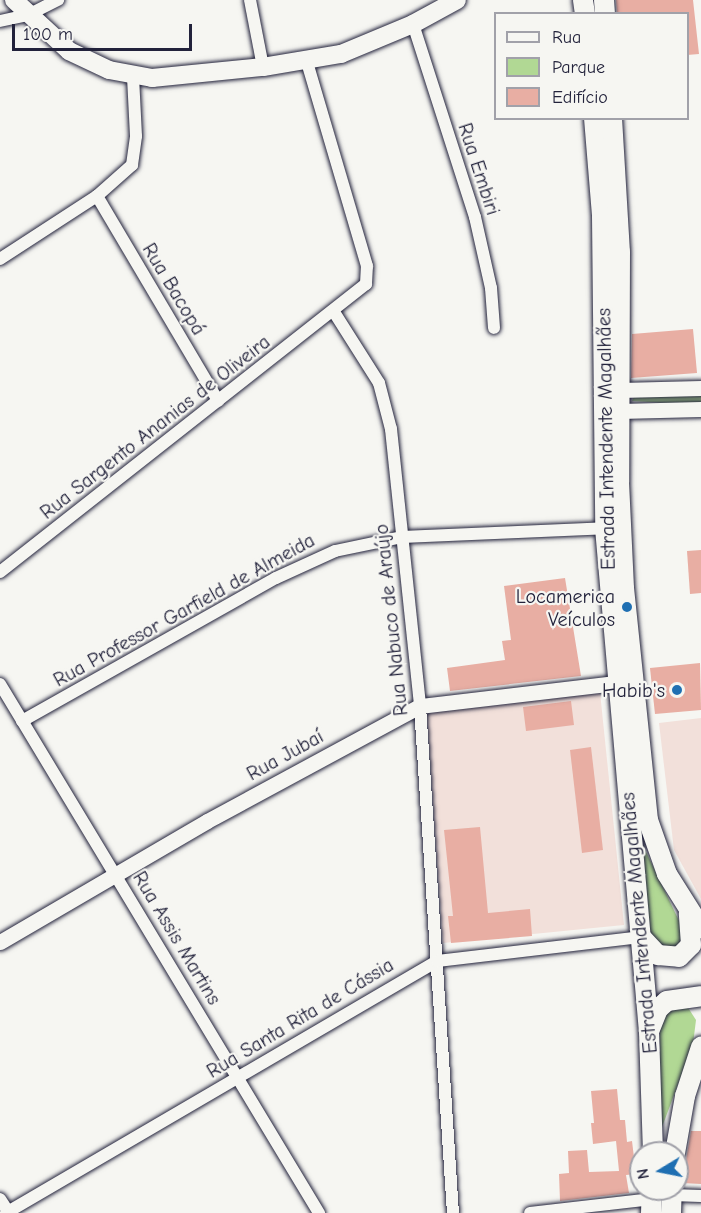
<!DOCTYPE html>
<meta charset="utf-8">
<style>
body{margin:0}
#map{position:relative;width:701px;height:1213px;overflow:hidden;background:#f6f6f2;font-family:"Comic Neue",sans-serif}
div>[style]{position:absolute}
.built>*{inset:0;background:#f2e0da}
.green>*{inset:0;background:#b1d894}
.building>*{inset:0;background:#e8aea3}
.roads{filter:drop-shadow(0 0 2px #22223b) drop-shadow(0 0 2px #22223b)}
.minor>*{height:12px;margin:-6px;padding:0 6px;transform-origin:6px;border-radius:6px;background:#f6f6f2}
.tertiary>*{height:15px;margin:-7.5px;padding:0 7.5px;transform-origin:7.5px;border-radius:7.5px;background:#f6f6f2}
.secondary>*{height:18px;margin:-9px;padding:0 9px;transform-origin:9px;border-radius:9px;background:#f6f6f2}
.primary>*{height:20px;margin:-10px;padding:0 10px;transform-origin:10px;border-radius:10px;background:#f6f6f2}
.dots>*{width:16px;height:16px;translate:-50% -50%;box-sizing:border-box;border:3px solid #f6f6f2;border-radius:50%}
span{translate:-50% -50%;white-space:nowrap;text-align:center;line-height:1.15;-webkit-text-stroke:4.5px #f6f6f2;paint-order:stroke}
.street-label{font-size:20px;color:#22223b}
.poi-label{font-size:20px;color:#22223b}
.right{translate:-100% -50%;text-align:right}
.legend{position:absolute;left:494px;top:12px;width:195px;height:108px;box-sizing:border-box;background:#f6f6f2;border:2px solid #a1a1a9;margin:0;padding:8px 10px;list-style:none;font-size:18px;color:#22223b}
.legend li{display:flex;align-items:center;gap:12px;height:30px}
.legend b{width:30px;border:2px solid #a1a1a9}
.north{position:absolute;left:629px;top:1141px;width:60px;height:60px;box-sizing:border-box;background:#f6f6f2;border:2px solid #a1a1a9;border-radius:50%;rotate:260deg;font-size:16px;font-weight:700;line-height:24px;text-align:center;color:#22223b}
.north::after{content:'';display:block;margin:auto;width:21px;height:27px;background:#1f6fb2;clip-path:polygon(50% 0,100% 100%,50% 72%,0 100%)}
.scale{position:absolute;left:12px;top:24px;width:180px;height:27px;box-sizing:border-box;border:3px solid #22223b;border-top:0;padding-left:8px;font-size:18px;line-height:21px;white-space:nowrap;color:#22223b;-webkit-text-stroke:4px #f6f6f2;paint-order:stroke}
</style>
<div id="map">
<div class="built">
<i style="clip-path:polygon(600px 692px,624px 925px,443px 943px,427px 713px)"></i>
<i style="clip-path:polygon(701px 718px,701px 899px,674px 850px,659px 723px)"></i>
</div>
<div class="green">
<i style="clip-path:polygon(701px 392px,701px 405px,632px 401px,634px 396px)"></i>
<i style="clip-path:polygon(640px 839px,682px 927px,683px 940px,675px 947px,665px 949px,654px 941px,647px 929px)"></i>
<i style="clip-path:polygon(687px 1006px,696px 1020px,693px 1044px,658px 1138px,660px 1028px,667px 1010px)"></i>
</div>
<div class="building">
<i style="clip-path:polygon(616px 0,693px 0,699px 54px,687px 55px,687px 14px,617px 14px)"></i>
<i style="clip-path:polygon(693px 329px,697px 373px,631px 378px,632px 334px)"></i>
<i style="clip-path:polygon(701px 550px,701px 593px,690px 594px,687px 551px)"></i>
<i style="clip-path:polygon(565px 578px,581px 676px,450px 691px,447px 668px,505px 660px,502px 641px,511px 640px,504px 586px)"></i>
<i style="clip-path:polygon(700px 663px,701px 710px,655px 714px,650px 668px)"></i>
<i style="clip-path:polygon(571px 701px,574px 725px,526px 731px,523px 707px)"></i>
<i style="clip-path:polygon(591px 747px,603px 850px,582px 853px,570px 750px)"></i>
<i style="clip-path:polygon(480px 827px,488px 913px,530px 909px,532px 936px,451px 943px,448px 916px,453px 916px,444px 830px)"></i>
<i style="clip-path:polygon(617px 1089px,620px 1120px,625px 1120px,627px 1142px,632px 1141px,636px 1174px,626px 1175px,629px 1193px,560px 1201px,559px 1174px,569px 1173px,568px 1151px,587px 1150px,589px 1172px,619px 1171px,616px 1141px,593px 1144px,591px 1123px,594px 1123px,591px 1091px)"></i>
<i style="clip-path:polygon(691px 1131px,701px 1131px,701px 1184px,682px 1183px)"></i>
</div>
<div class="roads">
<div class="minor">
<i style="left:250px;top:0;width:68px;rotate:79deg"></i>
<i style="left:0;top:21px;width:29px;rotate:-12deg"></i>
<i style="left:28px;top:15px;width:34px;rotate:-27deg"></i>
<i style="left:413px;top:24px;width:203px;rotate:72.2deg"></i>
<i style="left:475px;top:217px;width:73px;rotate:77.3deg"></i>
<i style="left:491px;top:288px;width:40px;rotate:85.7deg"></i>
<i style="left:97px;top:196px;width:238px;rotate:59.4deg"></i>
<i style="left:0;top:259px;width:116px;rotate:-33deg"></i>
<i style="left:97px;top:196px;width:47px;rotate:-41.5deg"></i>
<i style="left:132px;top:165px;width:29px;rotate:-82deg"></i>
<i style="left:136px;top:136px;width:60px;rotate:-92.9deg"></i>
<i style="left:334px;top:312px;width:84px;rotate:57.6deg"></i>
<i style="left:379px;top:383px;width:48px;rotate:75.4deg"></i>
<i style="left:391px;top:429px;width:279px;rotate:84deg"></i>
<i style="left:420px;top:706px;width:508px;rotate:86.28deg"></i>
<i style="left:0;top:572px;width:466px;rotate:-38.2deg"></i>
<i style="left:366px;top:284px;width:18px;rotate:-87deg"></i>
<i style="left:367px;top:266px;width:213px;rotate:-106.4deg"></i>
<i style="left:0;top:684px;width:618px;rotate:58.91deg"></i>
<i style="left:22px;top:721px;width:291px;rotate:-29.4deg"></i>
<i style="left:276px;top:578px;width:65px;rotate:-24.6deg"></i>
<i style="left:335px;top:551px;width:68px;rotate:-11.8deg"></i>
<i style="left:402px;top:537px;width:203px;rotate:-2.5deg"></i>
<i style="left:672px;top:1195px;width:29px;rotate:2deg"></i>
<i style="left:0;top:1199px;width:17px;rotate:57deg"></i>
<i style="left:6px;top:1213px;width:499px;rotate:-30.3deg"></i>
<i style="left:437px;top:961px;width:205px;rotate:-6.7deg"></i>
<i style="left:530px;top:1213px;width:123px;rotate:-6.5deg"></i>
</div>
<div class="tertiary">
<i style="left:620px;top:390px;width:81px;rotate:-1.4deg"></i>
<i style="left:619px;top:411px;width:82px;rotate:-1.4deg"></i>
<i style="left:0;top:942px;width:240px;rotate:-30.3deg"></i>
<i style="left:207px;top:821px;width:242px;rotate:-28.4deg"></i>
<i style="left:420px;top:706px;width:198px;rotate:-6.7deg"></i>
</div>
<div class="secondary">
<i style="left:14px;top:0;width:75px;rotate:42.8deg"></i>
<i style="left:69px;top:51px;width:44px;rotate:25.4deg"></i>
<i style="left:109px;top:70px;width:44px;rotate:10.5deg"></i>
<i style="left:152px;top:78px;width:112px;rotate:-5.7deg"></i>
<i style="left:263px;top:67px;width:79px;rotate:-9.5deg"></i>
<i style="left:341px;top:54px;width:78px;rotate:-22.6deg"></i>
<i style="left:413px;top:24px;width:50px;rotate:-28.6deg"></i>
</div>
<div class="primary">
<i style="left:583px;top:0;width:14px;rotate:82deg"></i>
<i style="left:604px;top:0;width:14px;rotate:86deg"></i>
<i style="left:594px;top:118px;width:98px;rotate:85.3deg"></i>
<i style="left:602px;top:216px;width:312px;rotate:89.4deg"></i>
<i style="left:605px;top:528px;width:506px;rotate:85.01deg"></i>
<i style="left:649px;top:1032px;width:121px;rotate:88.1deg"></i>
<i style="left:612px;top:118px;width:134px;rotate:86.6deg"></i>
<i style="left:620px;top:252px;width:230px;rotate:90.2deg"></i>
<i style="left:619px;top:482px;width:106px;rotate:87.3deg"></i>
<i style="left:624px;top:588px;width:233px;rotate:84.1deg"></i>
<i style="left:648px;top:820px;width:57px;rotate:70.6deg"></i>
<i style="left:667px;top:874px;width:64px;rotate:57.8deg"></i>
<i style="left:641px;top:937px;width:25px;rotate:47deg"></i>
<i style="left:658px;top:955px;width:21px;rotate:5deg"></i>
<i style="left:679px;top:957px;width:17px;rotate:-45deg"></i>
<i style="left:691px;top:945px;width:32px;rotate:-94deg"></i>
<i style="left:650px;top:1029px;width:22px;rotate:-68deg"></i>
<i style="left:658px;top:1009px;width:12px;rotate:-42deg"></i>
<i style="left:667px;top:1001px;width:34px;rotate:-8deg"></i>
<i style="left:675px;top:1153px;width:58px;rotate:-80deg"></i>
<i style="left:685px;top:1096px;width:52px;rotate:-71.9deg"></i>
<i style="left:651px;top:1213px;width:24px;rotate:-88deg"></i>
<i style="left:671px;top:1213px;width:24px;rotate:-88deg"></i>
</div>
</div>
<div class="dots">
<i style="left:627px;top:607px;background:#1f6fb2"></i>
<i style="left:677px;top:690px;background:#1f6fb2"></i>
</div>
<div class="street-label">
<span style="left:479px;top:169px;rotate:72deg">Rua Embiri</span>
<span style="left:174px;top:289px;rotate:59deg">Rua Bacopá</span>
<span style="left:155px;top:427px;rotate:-38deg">Rua Sargento Ananias de Oliveira</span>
<span style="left:606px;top:439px;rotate:-91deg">Estrada Intendente Magalhães</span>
<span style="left:184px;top:610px;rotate:-29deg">Rua Professor Garfield de Almeida</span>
<span style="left:391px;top:620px;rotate:-96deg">Rua Nabuco de Araújo</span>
<span style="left:285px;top:755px;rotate:-29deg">Rua Jubaí</span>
<span style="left:639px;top:923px;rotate:-95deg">Estrada Intendente Magalhães</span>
<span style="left:177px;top:938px;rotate:59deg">Rua Assis Martins</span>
<span style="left:300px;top:1018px;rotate:-31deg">Rua Santa Rita de Cássia</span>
</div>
<div class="poi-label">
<span class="right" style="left:615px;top:608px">Locamerica<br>Veículos</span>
<span class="right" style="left:665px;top:690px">Habib's</span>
</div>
<ul class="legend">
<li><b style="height:8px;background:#f6f6f2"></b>Rua</li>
<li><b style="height:16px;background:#b1d894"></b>Parque</li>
<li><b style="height:16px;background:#e8aea3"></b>Edifício</li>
</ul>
<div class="north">N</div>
<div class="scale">100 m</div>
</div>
